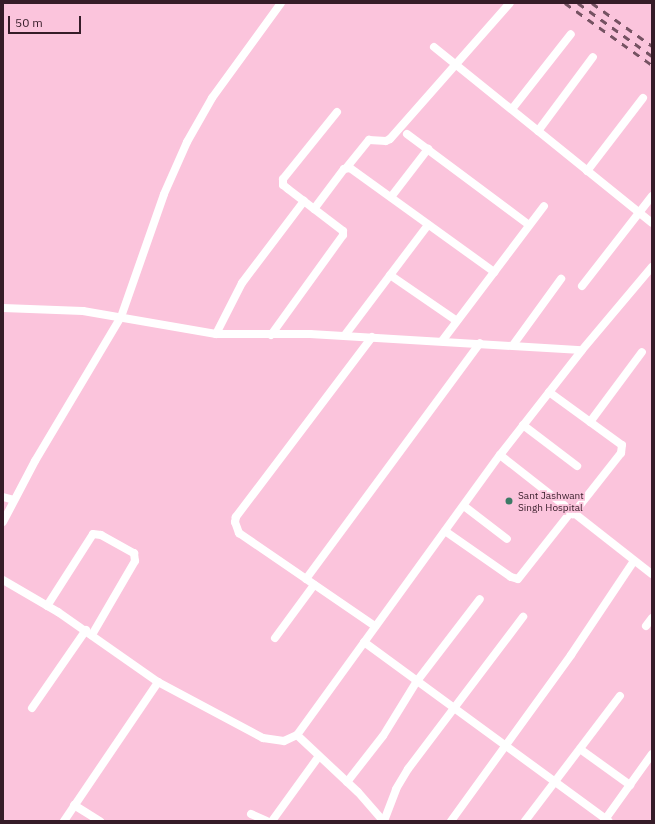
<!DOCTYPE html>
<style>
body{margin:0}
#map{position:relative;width:655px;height:824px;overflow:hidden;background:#fbc4dc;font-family:"IBM Plex Sans",sans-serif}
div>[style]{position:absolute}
.street>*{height:8px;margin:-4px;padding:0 4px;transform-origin:4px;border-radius:4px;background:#fff}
.rail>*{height:3px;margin-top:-1.5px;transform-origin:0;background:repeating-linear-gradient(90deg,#755262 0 7px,transparent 0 14px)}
.dots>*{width:11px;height:11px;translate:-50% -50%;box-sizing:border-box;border:2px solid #fbc4dc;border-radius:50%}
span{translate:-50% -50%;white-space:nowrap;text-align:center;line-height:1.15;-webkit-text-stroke:3.5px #fbc4dc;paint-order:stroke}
.poi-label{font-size:10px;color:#351c28}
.left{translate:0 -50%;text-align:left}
.frame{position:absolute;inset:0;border:4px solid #351c28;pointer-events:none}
.scale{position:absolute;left:8px;top:16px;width:73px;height:18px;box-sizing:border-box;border:2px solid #351c28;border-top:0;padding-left:5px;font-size:12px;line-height:14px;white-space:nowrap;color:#351c28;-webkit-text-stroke:3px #fbc4dc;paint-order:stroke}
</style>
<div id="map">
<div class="street">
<i style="left:434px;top:47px;width:280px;rotate:38.9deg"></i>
<i style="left:512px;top:109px;width:95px;rotate:-51.8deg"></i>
<i style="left:538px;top:131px;width:92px;rotate:-53.4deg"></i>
<i style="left:407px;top:134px;width:152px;rotate:36.7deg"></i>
<i style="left:347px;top:167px;width:35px;rotate:-51deg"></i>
<i style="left:369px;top:140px;width:17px;rotate:3deg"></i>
<i style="left:386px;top:141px;width:4px;rotate:-27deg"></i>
<i style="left:390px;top:139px;width:181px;rotate:-48.6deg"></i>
<i style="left:587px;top:171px;width:92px;rotate:-52.5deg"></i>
<i style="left:391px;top:197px;width:61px;rotate:-52.4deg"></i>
<i style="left:314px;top:209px;width:50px;rotate:-53.1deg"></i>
<i style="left:344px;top:169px;width:6px;rotate:-9deg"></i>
<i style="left:350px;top:168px;width:178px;rotate:35.8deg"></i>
<i style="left:390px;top:275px;width:81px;rotate:34.5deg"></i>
<i style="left:582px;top:286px;width:114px;rotate:-52.1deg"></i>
<i style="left:3px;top:308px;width:80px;rotate:2.1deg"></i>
<i style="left:83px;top:311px;width:135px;rotate:9.8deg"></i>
<i style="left:216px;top:334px;width:94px"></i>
<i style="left:310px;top:334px;width:272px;rotate:3.4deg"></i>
<i style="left:216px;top:334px;width:57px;rotate:-63deg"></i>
<i style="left:242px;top:283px;width:103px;rotate:-52.9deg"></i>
<i style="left:271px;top:335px;width:123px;rotate:-54.2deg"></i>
<i style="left:343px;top:235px;width:4px;rotate:-90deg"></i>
<i style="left:343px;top:231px;width:69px;rotate:-142.6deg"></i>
<i style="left:288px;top:189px;width:6px;rotate:-141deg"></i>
<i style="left:283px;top:185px;width:6px;rotate:-90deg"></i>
<i style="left:283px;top:179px;width:86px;rotate:-51.1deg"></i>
<i style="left:345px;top:335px;width:138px;rotate:-53deg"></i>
<i style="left:372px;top:337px;width:226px;rotate:127.1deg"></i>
<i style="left:236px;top:517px;width:5px;rotate:101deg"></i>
<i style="left:235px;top:522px;width:12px;rotate:70deg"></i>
<i style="left:239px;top:533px;width:165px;rotate:34.4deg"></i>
<i style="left:442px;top:341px;width:169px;rotate:-52.9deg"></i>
<i style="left:513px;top:345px;width:82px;rotate:-54deg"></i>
<i style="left:549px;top:392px;width:90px;rotate:36deg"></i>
<i style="left:622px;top:445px;width:8px;rotate:97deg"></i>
<i style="left:621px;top:453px;width:78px;rotate:128.2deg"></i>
<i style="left:590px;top:422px;width:87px;rotate:-53.4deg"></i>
<i style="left:523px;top:425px;width:68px;rotate:37.2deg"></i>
<i style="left:500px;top:455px;width:193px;rotate:38.1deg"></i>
<i style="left:3px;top:497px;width:11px;rotate:15deg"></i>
<i style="left:464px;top:506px;width:54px;rotate:37.5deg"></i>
<i style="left:3px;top:522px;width:69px;rotate:-62.3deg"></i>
<i style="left:35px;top:461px;width:168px;rotate:-59.2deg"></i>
<i style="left:121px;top:317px;width:130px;rotate:-70.7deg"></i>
<i style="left:164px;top:194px;width:57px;rotate:-66.1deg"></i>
<i style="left:187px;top:142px;width:51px;rotate:-60.4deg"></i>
<i style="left:212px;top:98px;width:117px;rotate:-54deg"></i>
<i style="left:445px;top:531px;width:80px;rotate:34.9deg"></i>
<i style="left:511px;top:577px;width:7px;rotate:16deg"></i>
<i style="left:518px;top:579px;width:85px;rotate:-51.7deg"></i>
<i style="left:306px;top:579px;width:293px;rotate:-53.6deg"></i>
<i style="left:3px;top:580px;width:64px;rotate:30.2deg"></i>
<i style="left:58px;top:612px;width:122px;rotate:35deg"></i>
<i style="left:158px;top:682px;width:119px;rotate:28.1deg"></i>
<i style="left:263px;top:738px;width:21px;rotate:8deg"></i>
<i style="left:284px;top:741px;width:14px;rotate:-25deg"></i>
<i style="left:297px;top:735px;width:346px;rotate:-54.1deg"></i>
<i style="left:500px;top:455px;width:133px;rotate:-52deg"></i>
<i style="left:582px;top:350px;width:109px;rotate:-49.9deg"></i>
<i style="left:47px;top:606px;width:85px;rotate:-57.4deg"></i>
<i style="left:93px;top:534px;width:8px;rotate:7deg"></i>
<i style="left:101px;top:535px;width:38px;rotate:29deg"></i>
<i style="left:134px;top:553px;width:8px;rotate:83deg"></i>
<i style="left:135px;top:561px;width:86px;rotate:120.2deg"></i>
<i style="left:646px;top:626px;width:10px;rotate:-53deg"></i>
<i style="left:275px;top:638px;width:66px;rotate:-53.7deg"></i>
<i style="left:364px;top:642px;width:303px;rotate:36.2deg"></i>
<i style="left:32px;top:708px;width:95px;rotate:-55.3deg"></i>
<i style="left:297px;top:735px;width:83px;rotate:43.1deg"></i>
<i style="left:358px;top:792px;width:38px;rotate:49deg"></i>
<i style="left:580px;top:749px;width:62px;rotate:35.8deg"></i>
<i style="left:347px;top:782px;width:58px;rotate:-52deg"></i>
<i style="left:383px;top:736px;width:65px;rotate:-58.3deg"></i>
<i style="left:417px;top:681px;width:103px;rotate:-52.5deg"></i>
<i style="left:74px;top:805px;width:31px;rotate:32deg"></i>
<i style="left:251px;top:814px;width:17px;rotate:24deg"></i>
<i style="left:64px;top:821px;width:168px;rotate:-55.9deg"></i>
<i style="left:272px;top:821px;width:80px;rotate:-54.1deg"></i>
<i style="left:384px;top:821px;width:34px;rotate:-69deg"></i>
<i style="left:396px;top:789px;width:23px;rotate:-59deg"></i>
<i style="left:408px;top:769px;width:191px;rotate:-52.9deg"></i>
<i style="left:451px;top:821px;width:205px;rotate:-54.1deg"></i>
<i style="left:571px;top:655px;width:113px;rotate:-56.2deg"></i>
<i style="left:525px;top:821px;width:157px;rotate:-52.8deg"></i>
<i style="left:604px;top:821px;width:82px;rotate:-54.4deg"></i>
</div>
<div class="rail">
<i style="left:565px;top:3px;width:107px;rotate:35.5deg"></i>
<i style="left:578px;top:3px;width:91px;rotate:35.6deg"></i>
<i style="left:592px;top:3px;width:74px;rotate:35.6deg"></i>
</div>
<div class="dots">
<i style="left:509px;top:501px;background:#3c7a66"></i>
</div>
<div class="poi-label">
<span class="left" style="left:518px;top:501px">Sant Jashwant<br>Singh Hospital</span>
</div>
<div class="frame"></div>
<div class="scale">50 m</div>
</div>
